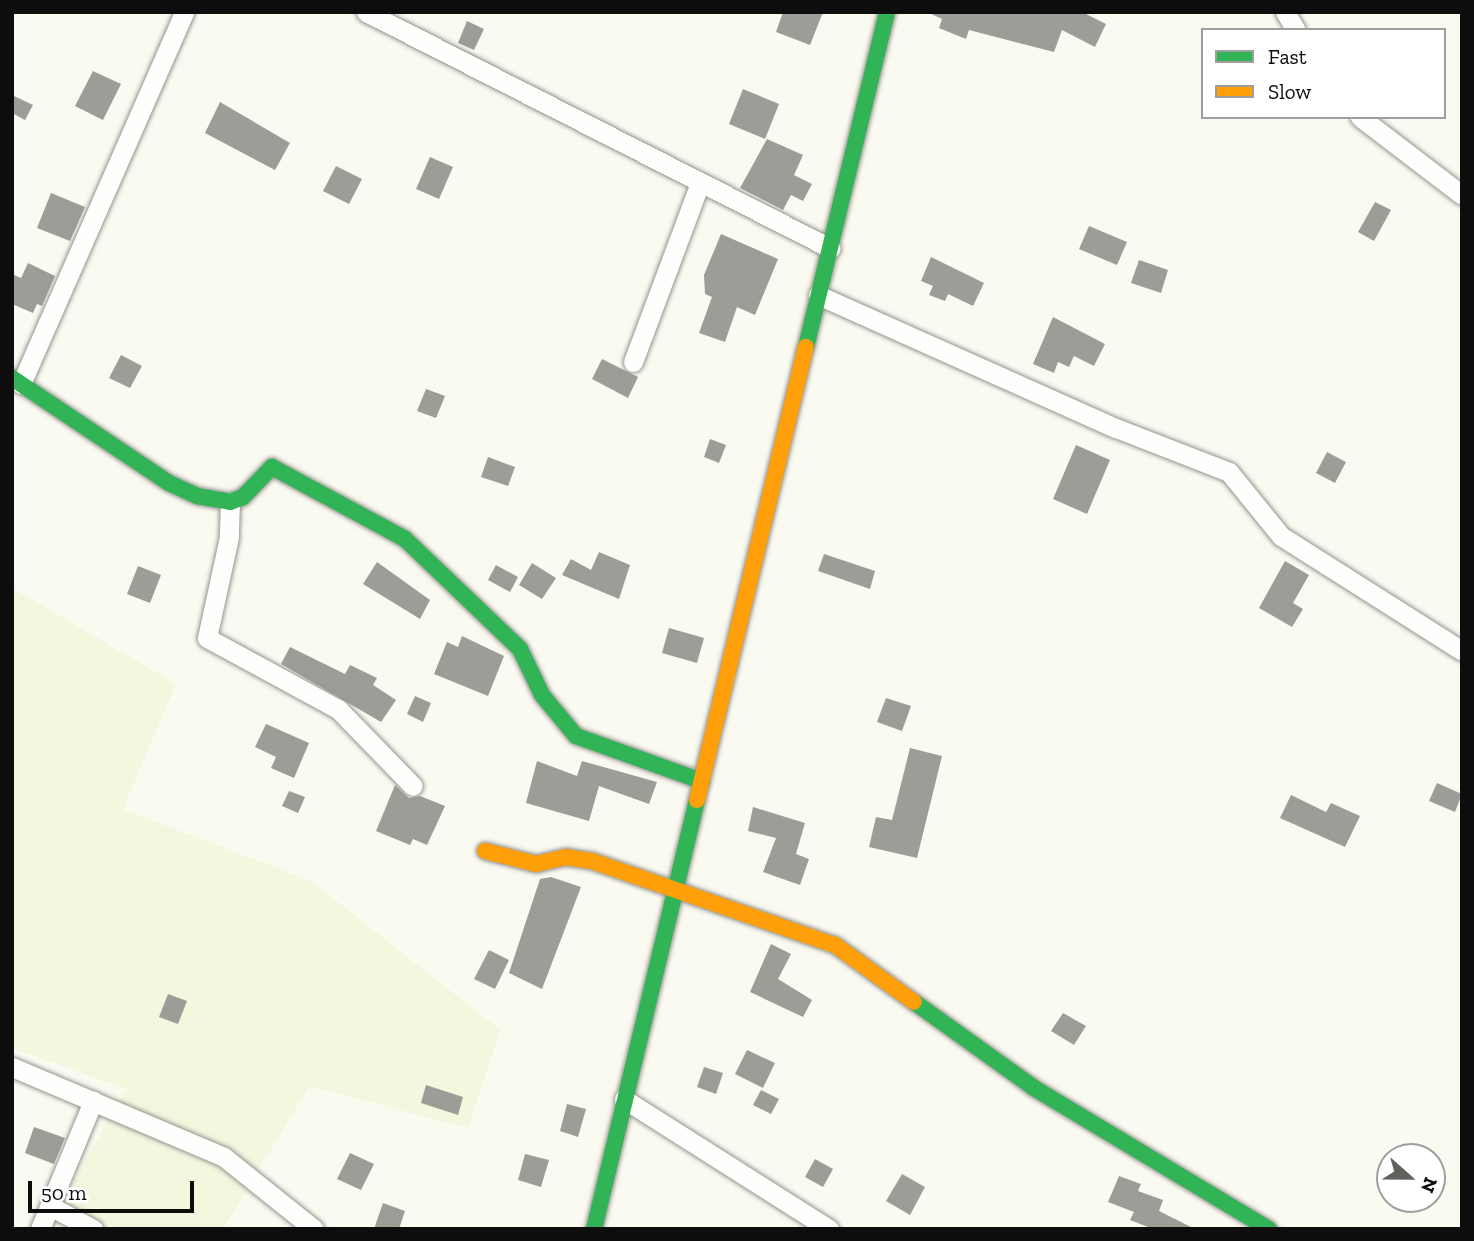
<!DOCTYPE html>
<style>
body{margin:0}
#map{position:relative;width:1474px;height:1241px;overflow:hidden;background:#fafaf1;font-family:"Zilla Slab",serif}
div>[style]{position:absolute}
.farmland>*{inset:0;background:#f4f6de}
.building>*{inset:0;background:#9d9c97}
.roads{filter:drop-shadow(0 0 2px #949490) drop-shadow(0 0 2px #949490)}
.street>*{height:19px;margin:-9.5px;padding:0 9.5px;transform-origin:9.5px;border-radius:9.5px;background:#fefefd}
.fast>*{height:16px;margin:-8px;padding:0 8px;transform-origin:8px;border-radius:8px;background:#30b455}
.slow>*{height:16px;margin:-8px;padding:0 8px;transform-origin:8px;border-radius:8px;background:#ff9f0a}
span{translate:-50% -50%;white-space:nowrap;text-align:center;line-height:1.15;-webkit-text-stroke:7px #fff;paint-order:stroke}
.frame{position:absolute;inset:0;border:14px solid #0d0d0d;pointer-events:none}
.legend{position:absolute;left:1201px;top:28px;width:245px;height:91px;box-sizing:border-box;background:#fff;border:2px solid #9e9e9e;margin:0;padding:9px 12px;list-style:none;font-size:21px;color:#0d0d0d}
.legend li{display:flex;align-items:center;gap:14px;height:35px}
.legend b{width:35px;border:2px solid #9e9e9e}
.north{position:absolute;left:1376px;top:1143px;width:70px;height:70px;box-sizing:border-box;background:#fff;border:2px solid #9e9e9e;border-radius:50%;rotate:111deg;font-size:19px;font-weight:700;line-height:28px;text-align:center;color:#0d0d0d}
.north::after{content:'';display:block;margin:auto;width:24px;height:32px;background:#60605d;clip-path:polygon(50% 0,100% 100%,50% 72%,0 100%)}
.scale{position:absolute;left:28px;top:1181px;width:166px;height:32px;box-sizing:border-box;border:4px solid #0d0d0d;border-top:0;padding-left:9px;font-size:21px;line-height:24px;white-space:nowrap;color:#0d0d0d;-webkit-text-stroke:5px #fff;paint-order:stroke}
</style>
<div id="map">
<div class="farmland">
<i style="clip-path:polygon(12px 588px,176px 684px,123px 809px,311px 881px,500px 1030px,468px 1128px,309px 1086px,223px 1229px,96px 1229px,56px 1210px,127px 1089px,12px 1048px)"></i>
</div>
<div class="building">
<i style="clip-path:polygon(783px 12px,823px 12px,810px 45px,776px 32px)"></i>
<i style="clip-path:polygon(927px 12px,1082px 12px,1106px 24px,1095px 47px,1062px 30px,1054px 52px,969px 30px,966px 39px,939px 28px,942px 19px)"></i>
<i style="clip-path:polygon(467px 21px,484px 29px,474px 50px,458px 43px)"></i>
<i style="clip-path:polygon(93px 71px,121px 84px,103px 120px,75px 106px)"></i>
<i style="clip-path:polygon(743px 89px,779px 104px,765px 139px,729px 124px)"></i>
<i style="clip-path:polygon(12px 95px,33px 105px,25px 120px,12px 113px)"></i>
<i style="clip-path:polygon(220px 102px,290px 143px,275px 170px,205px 133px)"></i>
<i style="clip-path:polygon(767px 139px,803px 155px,794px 175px,812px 184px,803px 201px,791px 195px,783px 210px,740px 188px)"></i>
<i style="clip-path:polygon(430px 157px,453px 167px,439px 199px,416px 189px)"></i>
<i style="clip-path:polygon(336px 166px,362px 179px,349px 204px,323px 191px)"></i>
<i style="clip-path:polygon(51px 193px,85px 207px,70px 241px,37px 228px)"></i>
<i style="clip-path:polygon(1375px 202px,1391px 210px,1374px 241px,1358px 232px)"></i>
<i style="clip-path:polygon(1089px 226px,1127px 242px,1117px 265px,1079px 249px)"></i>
<i style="clip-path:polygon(721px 234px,778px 259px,755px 315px,737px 307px,725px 342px,699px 333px,712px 297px,705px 294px,704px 275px)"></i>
<i style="clip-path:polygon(931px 257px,984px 283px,973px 306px,948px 294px,945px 301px,929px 295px,933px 286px,921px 281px)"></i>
<i style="clip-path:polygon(1139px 260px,1168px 270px,1161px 293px,1131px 283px)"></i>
<i style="clip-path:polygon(28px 263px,55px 276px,42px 306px,37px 304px,33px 313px,12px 304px,12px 274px,21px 278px)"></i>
<i style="clip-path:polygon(1053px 317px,1105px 344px,1094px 366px,1074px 356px,1069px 367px,1058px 362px,1054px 373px,1033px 364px)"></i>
<i style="clip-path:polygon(121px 355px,142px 366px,130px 388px,109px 378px)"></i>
<i style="clip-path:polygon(602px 359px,638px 377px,628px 398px,592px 379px)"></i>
<i style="clip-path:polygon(426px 389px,445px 396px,436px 418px,417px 411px)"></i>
<i style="clip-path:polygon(710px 439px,726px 445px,719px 463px,704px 457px)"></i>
<i style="clip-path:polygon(1076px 445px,1110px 460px,1087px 514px,1053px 499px)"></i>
<i style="clip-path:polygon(1327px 452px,1346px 462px,1335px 483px,1316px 473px)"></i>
<i style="clip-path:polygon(488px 457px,515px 467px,508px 486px,481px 477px)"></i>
<i style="clip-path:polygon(599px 552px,630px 565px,619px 599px,562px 575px,571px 559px,591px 570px)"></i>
<i style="clip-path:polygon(824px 554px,875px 571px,870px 589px,818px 571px)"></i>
<i style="clip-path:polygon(1285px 561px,1309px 575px,1293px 603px,1303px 609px,1292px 627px,1259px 608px)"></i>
<i style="clip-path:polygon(377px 562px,430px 600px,420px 619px,363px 584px)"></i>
<i style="clip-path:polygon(532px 563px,556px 578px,542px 599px,519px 585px)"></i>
<i style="clip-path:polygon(496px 565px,518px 577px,510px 592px,488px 580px)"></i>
<i style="clip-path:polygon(138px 566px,161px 575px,150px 603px,127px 594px)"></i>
<i style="clip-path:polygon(669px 628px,704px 638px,697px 663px,662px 653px)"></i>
<i style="clip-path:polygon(462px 636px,504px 656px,488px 696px,434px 674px,447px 642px,458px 647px)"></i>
<i style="clip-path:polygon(290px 647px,345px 674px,350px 665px,377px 678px,373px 685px,396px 700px,381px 722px,281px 664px)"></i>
<i style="clip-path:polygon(415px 696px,431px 703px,423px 722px,407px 714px)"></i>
<i style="clip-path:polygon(886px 698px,911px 706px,902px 731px,877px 722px)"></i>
<i style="clip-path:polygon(266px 724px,309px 743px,294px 778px,271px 768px,276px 757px,255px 747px)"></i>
<i style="clip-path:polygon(910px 748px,942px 756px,917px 858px,869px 847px,876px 817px,892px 820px)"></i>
<i style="clip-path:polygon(537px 761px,577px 776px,582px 761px,657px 782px,649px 804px,599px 786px,589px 821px,526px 803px)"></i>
<i style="clip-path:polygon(1437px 783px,1462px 794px,1455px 812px,1429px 801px)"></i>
<i style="clip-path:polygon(395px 785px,409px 798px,420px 796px,445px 806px,427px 845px,413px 839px,410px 845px,376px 831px)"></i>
<i style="clip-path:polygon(289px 791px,305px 797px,298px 813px,282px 806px)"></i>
<i style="clip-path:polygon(1291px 795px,1326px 812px,1331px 803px,1360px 816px,1345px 847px,1280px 818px)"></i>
<i style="clip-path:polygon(753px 807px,805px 823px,796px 854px,809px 859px,800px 885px,763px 872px,776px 838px,748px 831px)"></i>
<i style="clip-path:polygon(551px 877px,581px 887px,542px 989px,509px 973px,540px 879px)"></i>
<i style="clip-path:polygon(771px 944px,791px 954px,778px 979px,812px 1000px,803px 1017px,750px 992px)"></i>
<i style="clip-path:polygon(489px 950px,509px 960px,495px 989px,474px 979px)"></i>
<i style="clip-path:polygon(168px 994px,187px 1001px,178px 1024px,159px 1017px)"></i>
<i style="clip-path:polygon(1063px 1013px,1086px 1026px,1074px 1045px,1051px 1031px)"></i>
<i style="clip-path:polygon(747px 1050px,775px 1063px,763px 1088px,735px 1074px)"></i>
<i style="clip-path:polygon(704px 1067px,723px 1073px,716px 1094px,697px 1087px)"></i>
<i style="clip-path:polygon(426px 1085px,463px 1097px,458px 1115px,421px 1103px)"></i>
<i style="clip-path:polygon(761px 1090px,779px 1099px,771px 1114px,753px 1105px)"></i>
<i style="clip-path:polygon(567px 1104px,586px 1109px,578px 1137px,560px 1131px)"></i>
<i style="clip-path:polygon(34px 1127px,65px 1138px,54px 1164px,25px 1153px)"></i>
<i style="clip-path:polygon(350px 1153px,374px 1164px,361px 1190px,337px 1179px)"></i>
<i style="clip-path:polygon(525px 1154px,549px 1160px,541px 1187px,518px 1180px)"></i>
<i style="clip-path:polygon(815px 1159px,833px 1169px,823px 1187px,805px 1177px)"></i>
<i style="clip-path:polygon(902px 1174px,925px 1187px,910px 1215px,886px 1201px)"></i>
<i style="clip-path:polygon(1119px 1176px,1141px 1184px,1138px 1191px,1163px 1200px,1159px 1211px,1195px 1229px,1153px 1229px,1130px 1220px,1134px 1212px,1108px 1202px)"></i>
<i style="clip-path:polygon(383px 1203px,405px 1211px,399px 1229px,374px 1229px)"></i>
</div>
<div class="roads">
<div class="street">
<i style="left:366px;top:12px;width:521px;rotate:26.96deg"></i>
<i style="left:1285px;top:12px;width:21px;rotate:59deg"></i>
<i style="left:1360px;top:117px;width:128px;rotate:37.4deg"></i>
<i style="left:818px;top:295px;width:326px;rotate:24.1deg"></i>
<i style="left:1116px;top:428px;width:121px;rotate:21.3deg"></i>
<i style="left:1229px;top:472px;width:82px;rotate:50.9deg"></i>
<i style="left:1281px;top:536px;width:214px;rotate:32.4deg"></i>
<i style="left:633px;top:362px;width:191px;rotate:-69.5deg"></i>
<i style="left:21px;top:384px;width:406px;rotate:-66.3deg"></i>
<i style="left:230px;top:502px;width:35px;rotate:92deg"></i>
<i style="left:229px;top:537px;width:103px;rotate:102.3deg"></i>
<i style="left:207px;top:638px;width:149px;rotate:28.5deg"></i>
<i style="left:338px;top:709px;width:107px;rotate:45.8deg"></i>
<i style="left:12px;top:1067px;width:230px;rotate:23deg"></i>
<i style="left:224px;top:1157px;width:115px;rotate:38.7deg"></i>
<i style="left:624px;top:1099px;width:243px;rotate:32.4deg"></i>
<i style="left:50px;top:1206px;width:49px;rotate:28.1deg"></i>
<i style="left:40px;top:1229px;width:139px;rotate:-67.5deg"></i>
</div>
<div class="fast">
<i style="left:806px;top:347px;width:345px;rotate:-76.4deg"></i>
<i style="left:12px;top:378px;width:189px;rotate:33.8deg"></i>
<i style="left:169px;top:483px;width:31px;rotate:25deg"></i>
<i style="left:197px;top:496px;width:34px;rotate:10deg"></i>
<i style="left:230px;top:502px;width:14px;rotate:-21deg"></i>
<i style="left:243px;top:497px;width:42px;rotate:-46deg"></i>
<i style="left:272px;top:467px;width:151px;rotate:28.4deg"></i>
<i style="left:405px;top:539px;width:159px;rotate:43.7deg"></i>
<i style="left:520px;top:649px;width:51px;rotate:64.4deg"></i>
<i style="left:542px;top:695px;width:53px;rotate:50.3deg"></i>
<i style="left:576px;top:736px;width:134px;rotate:19.7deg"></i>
<i style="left:914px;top:1002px;width:148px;rotate:35.6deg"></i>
<i style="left:1034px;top:1088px;width:274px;rotate:31deg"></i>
<i style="left:594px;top:1229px;width:441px;rotate:-76.5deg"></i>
</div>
<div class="slow">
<i style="left:697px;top:800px;width:466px;rotate:-76.5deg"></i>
<i style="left:485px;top:851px;width:53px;rotate:14.3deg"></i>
<i style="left:536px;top:864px;width:31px;rotate:-13deg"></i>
<i style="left:566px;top:857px;width:26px;rotate:9deg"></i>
<i style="left:592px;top:861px;width:257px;rotate:19.1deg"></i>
<i style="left:835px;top:945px;width:97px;rotate:35.8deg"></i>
</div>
</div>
<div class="frame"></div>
<ul class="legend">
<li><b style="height:9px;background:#30b455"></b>Fast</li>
<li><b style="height:9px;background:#ff9f0a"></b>Slow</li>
</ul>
<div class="north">N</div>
<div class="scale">50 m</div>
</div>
